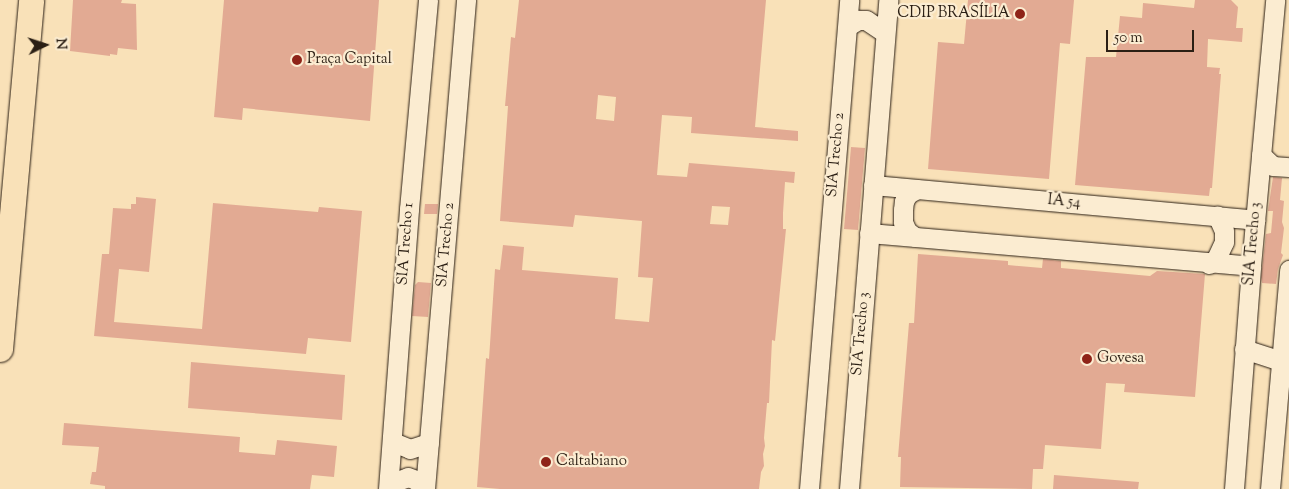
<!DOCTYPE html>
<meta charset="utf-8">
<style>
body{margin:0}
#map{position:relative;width:1289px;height:489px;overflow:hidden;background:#f9e1b8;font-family:"Sorts Mill Goudy",serif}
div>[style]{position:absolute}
.building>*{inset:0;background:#e2aa93}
.roads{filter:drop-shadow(0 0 1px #2b1f14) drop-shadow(0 0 1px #2b1f14)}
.secondary>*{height:19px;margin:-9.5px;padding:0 9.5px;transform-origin:9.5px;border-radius:9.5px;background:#fbecd1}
.highway>*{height:25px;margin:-12.5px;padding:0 12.5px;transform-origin:12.5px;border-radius:12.5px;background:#f9e1b8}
.dots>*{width:14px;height:14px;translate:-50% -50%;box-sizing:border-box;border:2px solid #fbecd1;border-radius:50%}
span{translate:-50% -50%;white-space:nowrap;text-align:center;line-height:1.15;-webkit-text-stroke:4.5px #fbecd1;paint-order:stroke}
.poi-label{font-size:15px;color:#2b1f14}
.right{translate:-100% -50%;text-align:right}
.left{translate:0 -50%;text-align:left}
.street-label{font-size:15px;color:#2b1f14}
.north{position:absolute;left:20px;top:20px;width:50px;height:50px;-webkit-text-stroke:4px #fbecd1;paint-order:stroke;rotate:86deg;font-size:14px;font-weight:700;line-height:20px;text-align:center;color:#2b1f14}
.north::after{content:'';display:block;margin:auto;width:18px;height:22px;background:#2b1f14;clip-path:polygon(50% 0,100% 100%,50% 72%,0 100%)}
.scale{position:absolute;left:1106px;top:30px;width:88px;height:22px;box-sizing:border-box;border:2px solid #2b1f14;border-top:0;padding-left:6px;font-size:15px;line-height:18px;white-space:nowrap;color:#2b1f14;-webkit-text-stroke:4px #fbecd1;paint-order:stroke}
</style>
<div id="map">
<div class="building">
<i style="clip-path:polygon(73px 0,122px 0,121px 3px,136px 4px,137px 50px,118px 48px,117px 55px,110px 54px,110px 56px,70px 51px)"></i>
<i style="clip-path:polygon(224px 0,379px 0,370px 121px,243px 108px,242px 120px,214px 117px)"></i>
<i style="clip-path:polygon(evenodd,519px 0,766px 0,755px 127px,798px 131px,798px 141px,691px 133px,692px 117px,662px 115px,657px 175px,687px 177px,689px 163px,795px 172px,794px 183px,785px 182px,783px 213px,783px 229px,786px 229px,775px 341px,772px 340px,769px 403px,767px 403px,764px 438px,765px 446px,763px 454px,764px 466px,761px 472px,759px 489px,500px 489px,477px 487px,486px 358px,489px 359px,495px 269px,500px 270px,503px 245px,524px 247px,522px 270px,618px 278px,615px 319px,649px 322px,653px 278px,638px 277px,642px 221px,575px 215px,573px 227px,500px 221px,508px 106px,505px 106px,511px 37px,515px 38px,519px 0,598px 95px,616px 97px,614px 121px,596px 119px,598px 95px,519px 0,712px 206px,730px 207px,728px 225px,710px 224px,712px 206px)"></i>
<i style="clip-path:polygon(968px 0,1074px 0,1070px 44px,1060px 43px,1049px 179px,928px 169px,938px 42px,964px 44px)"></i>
<i style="clip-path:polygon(1195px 0,1231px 0,1238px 7px,1236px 28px,1243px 28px,1242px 42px,1208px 39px,1207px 67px,1220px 68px,1219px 74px,1221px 74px,1212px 188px,1210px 188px,1209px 196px,1075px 185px,1086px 57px,1116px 57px,1120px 16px,1142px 18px,1143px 3px,1194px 8px)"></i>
<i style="clip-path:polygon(851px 147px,865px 148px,858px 230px,844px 229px)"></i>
<i style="clip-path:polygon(1273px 177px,1282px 178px,1280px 200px,1284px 201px,1282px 222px,1284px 228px,1281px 253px,1283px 255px,1278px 269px,1276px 284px,1262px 283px,1261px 277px,1266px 234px,1271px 233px,1273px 211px,1268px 211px)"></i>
<i style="clip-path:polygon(136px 197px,156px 199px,149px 272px,119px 269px,114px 322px,202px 329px,213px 203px,318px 212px,319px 207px,362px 211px,351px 342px,308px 338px,306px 354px,94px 336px,102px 254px,109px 254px,113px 208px,131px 209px,131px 204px,136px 204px)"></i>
<i style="clip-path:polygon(425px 204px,438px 204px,437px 214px,424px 214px)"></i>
<i style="clip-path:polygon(918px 254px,1008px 261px,1008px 265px,1042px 268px,1043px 259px,1061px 261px,1061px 268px,1150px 276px,1157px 271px,1205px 274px,1195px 397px,1124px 392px,1125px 384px,1106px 383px,1101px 449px,1045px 445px,1043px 469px,1033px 469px,1032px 489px,900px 487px,901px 457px,898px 457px,909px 323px,914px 323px)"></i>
<i style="clip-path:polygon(418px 282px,431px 283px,428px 317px,412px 316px,415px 285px)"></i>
<i style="clip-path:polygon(191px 362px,345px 375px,342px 420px,188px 408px)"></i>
<i style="clip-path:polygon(64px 423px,240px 437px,239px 452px,275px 455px,277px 440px,337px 446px,334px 477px,312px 475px,310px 489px,105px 489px,105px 486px,90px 484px,92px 472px,96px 472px,99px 447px,62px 445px)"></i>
<i style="clip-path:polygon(1054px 475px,1139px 482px,1138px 489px,1053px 489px)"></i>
</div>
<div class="roads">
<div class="secondary">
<i style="left:848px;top:26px;width:12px;rotate:-31deg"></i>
<i style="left:858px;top:20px;width:8px"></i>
<i style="left:866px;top:20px;width:23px;rotate:34deg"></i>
<i style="left:1261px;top:155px;width:16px;rotate:43deg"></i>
<i style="left:1273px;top:166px;width:16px;rotate:4deg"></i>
<i style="left:873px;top:185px;width:384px;rotate:5.2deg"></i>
<i style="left:869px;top:233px;width:383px;rotate:4.9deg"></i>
<i style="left:915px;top:237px;width:10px;rotate:-143deg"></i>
<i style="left:907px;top:231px;width:10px;rotate:-114deg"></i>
<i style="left:903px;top:222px;width:12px;rotate:-90deg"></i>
<i style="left:903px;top:210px;width:9px;rotate:-84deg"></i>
<i style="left:904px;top:201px;width:8px;rotate:-60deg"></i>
<i style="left:908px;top:194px;width:10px;rotate:-29deg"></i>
<i style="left:1209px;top:264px;width:9px;rotate:-36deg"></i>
<i style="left:1216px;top:259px;width:19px;rotate:-65deg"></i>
<i style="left:1224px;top:242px;width:11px;rotate:-90deg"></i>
<i style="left:1224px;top:231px;width:17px;rotate:-114deg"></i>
<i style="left:1244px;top:349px;width:40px;rotate:18deg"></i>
<i style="left:393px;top:442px;width:18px;rotate:22deg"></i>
<i style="left:410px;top:449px;width:20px;rotate:-18deg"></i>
<i style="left:389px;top:484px;width:20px;rotate:-20deg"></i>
<i style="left:408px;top:477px;width:9px;rotate:21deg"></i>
<i style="left:416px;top:480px;width:12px;rotate:48deg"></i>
<i style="left:388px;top:489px;width:281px;rotate:-85.7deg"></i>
<i style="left:409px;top:209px;width:210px;rotate:-84.8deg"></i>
<i style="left:425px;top:489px;width:491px;rotate:-85.2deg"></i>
<i style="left:809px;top:489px;width:491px;rotate:-85.3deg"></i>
<i style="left:849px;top:489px;width:491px;rotate:-85.4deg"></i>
<i style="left:1234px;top:489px;width:224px;rotate:-85.6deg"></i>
<i style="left:1251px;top:266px;width:267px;rotate:-84.8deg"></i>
<i style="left:1270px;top:489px;width:220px;rotate:-85deg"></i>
</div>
<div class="highway">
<i style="left:0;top:349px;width:350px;rotate:-84.9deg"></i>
</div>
</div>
<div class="dots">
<i style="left:1020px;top:14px;background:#8f2418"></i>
<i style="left:297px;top:60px;background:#8f2418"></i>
<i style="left:1087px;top:359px;background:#8f2418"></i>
<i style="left:546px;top:462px;background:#8f2418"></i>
</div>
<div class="poi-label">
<span class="right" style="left:1010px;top:14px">CDIP BRASÍLIA</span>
<span class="left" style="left:307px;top:60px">Praça Capital</span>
<span class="left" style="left:1097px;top:359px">Govesa</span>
<span class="left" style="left:556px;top:462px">Caltabiano</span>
</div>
<div class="street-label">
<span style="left:836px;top:155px;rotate:-85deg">SIA Trecho 2</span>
<span style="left:1064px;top:202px;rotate:5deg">IA 54</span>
<span style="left:406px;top:244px;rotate:-86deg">SIA Trecho 1</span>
<span style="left:1253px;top:244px;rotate:-85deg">SIA Trecho 3</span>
<span style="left:446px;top:245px;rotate:-85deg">SIA Trecho 2</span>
<span style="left:861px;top:334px;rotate:-85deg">SIA Trecho 3</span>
</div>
<div class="north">N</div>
<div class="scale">50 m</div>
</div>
